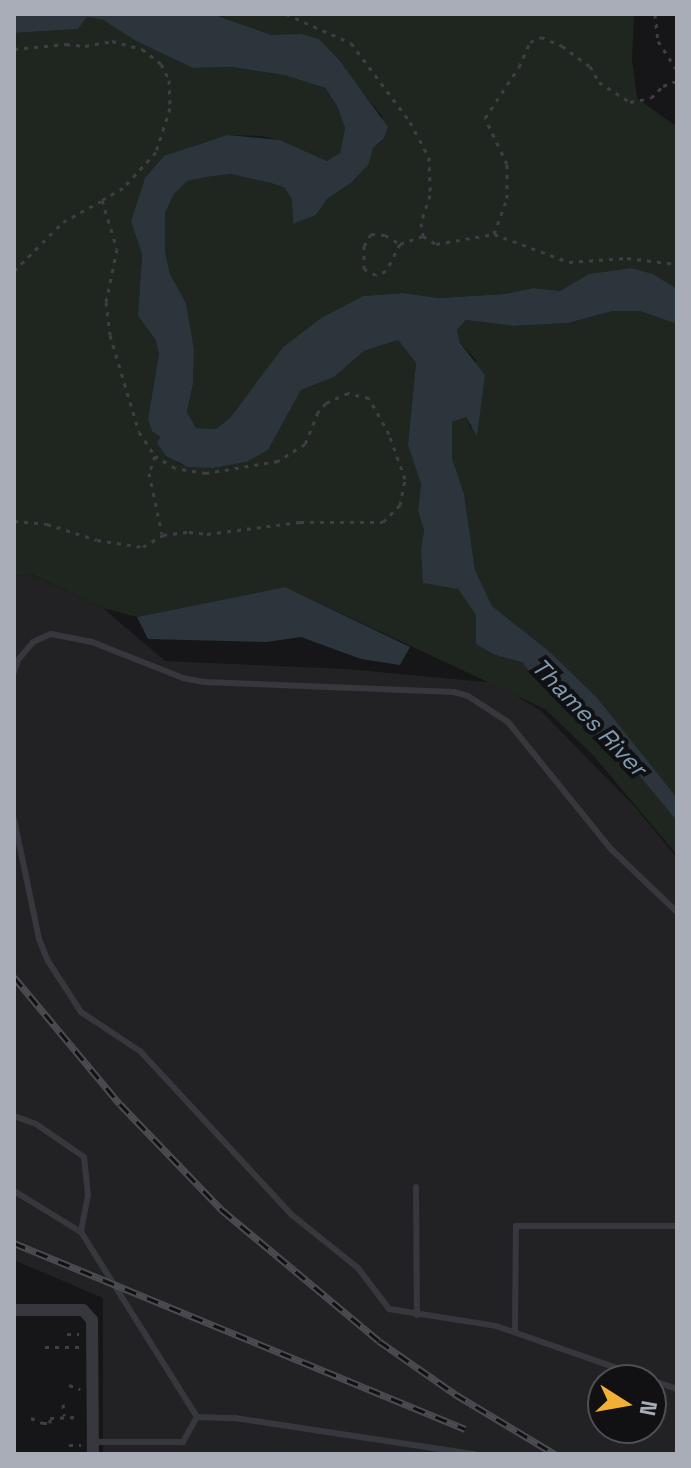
<!DOCTYPE html>
<style>
body{margin:0}
#map{position:relative;width:691px;height:1468px;overflow:hidden;background:#161618;font-family:"Space Grotesk",sans-serif}
div>[style]{position:absolute}
.built>*{inset:0;background:#222225}
.green>*{inset:0;background:#1e261f}
.water>*{inset:0;background:#2c353c}
.river>*{height:26px;margin:-13px;padding:0 13px;transform-origin:13px;border-radius:13px;background:#2c353c}
.path>*{height:3px;margin-top:-1.5px;transform-origin:0;background:repeating-linear-gradient(90deg,#3d3f44 0 4px,transparent 0 10px)}
.lane>*{height:6px;margin:-3px;padding:0 3px;transform-origin:3px;border-radius:3px;background:#37383d}
.street>*{height:12px;margin:-6px;padding:0 6px;transform-origin:6px;border-radius:6px;background:#37383d}
.rail>*{height:7px;margin-top:-3.5px;transform-origin:0;background:repeating-linear-gradient(90deg,#111113 0 12px,#4a4c52 0 24px);box-sizing:border-box;border-block:2px solid #4a4c52}
span{translate:-50% -50%;white-space:nowrap;text-align:center;line-height:1.15;-webkit-text-stroke:8px #111113;paint-order:stroke}
.water-label{font-size:24px;color:#7f9bb3;font-style:italic}
.frame{position:absolute;inset:0;border:16px solid #a8adb8;pointer-events:none}
.north{position:absolute;left:587px;top:1364px;width:80px;height:80px;box-sizing:border-box;background:#111113;border:2px solid #4d4f55;border-radius:50%;rotate:101deg;font-size:22px;font-weight:700;line-height:32px;text-align:center;color:#a8adb8}
.north::after{content:'';display:block;margin:auto;width:28px;height:36px;background:#f2b134;clip-path:polygon(50% 0,100% 100%,50% 72%,0 100%)}
</style>
<div id="map">
<div class="built">
<i style="clip-path:polygon(evenodd,30px 574px,103px 608px,165px 661px,347px 669px,496px 683px,541px 711px,636px 808px,677px 858px,677px 1454px,103px 1454px,103px 1298px,14px 1260px,14px 576px,30px 574px,603px 1380px,651px 1380px,651px 1428px,603px 1428px,603px 1380px)"></i>
</div>
<div class="green">
<i style="clip-path:polygon(212px 14px,634px 14px,632px 60px,637px 98px,677px 127px,677px 289px,653px 274px,631px 268px,589px 274px,560px 291px,533px 288px,505px 294px,437px 298px,403px 293px,363px 296px,321px 318px,283px 347px,230px 418px,216px 429px,196px 428px,187px 412px,193px 384px,194px 349px,186px 303px,170px 274px,165px 251px,165px 213px,174px 194px,187px 181px,207px 177px,231px 174px,271px 183px,285px 188px,292px 200px,293px 224px,316px 215px,327px 199px,351px 183px,369px 164px,373px 148px,384px 138px,382px 116px,319px 39px,272px 35px)"></i>
<i style="clip-path:polygon(87px 17px,103px 20px,136px 41px,193px 68px,232px 67px,284px 75px,324px 88px,337px 106px,345px 128px,340px 153px,327px 161px,280px 140px,261px 136px,227px 135px,190px 147px,131px 222px,142px 254px,138px 316px,155px 339px,159px 355px,148px 419px,160px 437px,157px 444px,179px 464px,213px 468px,245px 462px,268px 450px,301px 390px,334px 377px,364px 351px,398px 340px,416px 363px,408px 445px,421px 484px,418px 511px,424px 530px,421px 550px,458px 589px,476px 615px,495px 655px,528px 664px,566px 687px,677px 821px,677px 855px,593px 755px,545px 709px,285px 587px,137px 617px,103px 608px,31px 574px,14px 576px,14px 33px,78px 29px)"></i>
<i style="clip-path:polygon(613px 311px,640px 311px,677px 324px,677px 798px,550px 652px,492px 606px,475px 570px,464px 494px,452px 458px,452px 422px,466px 417px,471px 430px,476px 360px,460px 343px,457px 330px,466px 320px,513px 326px,568px 323px)"></i>
</div>
<div class="water">
<i style="clip-path:polygon(14px 14px,212px 14px,272px 35px,301px 34px,319px 39px,339px 60px,388px 127px,384px 138px,373px 148px,369px 164px,351px 183px,327px 199px,316px 215px,293px 224px,292px 200px,285px 188px,271px 183px,231px 174px,207px 177px,187px 181px,174px 194px,165px 213px,165px 251px,170px 274px,186px 303px,194px 349px,193px 384px,187px 412px,196px 428px,216px 429px,230px 418px,283px 347px,321px 318px,363px 296px,403px 293px,438px 298px,505px 294px,533px 288px,560px 291px,589px 274px,631px 268px,653px 274px,677px 289px,677px 324px,640px 311px,613px 311px,568px 323px,513px 326px,466px 320px,457px 330px,460px 343px,485px 375px,477px 436px,466px 417px,452px 422px,452px 458px,464px 494px,475px 570px,492px 606px,550px 652px,598px 699px,677px 798px,677px 821px,566px 687px,528px 664px,495px 655px,476px 644px,476px 615px,458px 589px,423px 583px,421px 550px,424px 530px,418px 511px,421px 484px,408px 445px,416px 363px,398px 340px,364px 351px,334px 377px,301px 390px,268px 450px,246px 462px,213px 468px,188px 467px,166px 456px,157px 443px,160px 437px,152px 431px,148px 419px,159px 354px,155px 339px,138px 316px,142px 254px,131px 222px,145px 178px,164px 156px,227px 135px,280px 140px,327px 161px,340px 153px,345px 128px,337px 106px,325px 88px,284px 75px,232px 67px,193px 68px,136px 41px,103px 20px,87px 17px,78px 29px,14px 33px)"></i>
<i style="clip-path:polygon(285px 587px,410px 647px,400px 665px,361px 659px,301px 637px,267px 642px,148px 639px,137px 617px)"></i>
</div>
<div class="river">
<i style="left:536px;top:659px;width:89px;rotate:45deg"></i>
</div>
<div class="path">
<i style="left:286px;top:14px;width:71px;rotate:24deg"></i>
<i style="left:351px;top:43px;width:99px;rotate:53.2deg"></i>
<i style="left:410px;top:122px;width:40px;rotate:62deg"></i>
<i style="left:429px;top:157px;width:38px;rotate:88deg"></i>
<i style="left:430px;top:195px;width:29px;rotate:108deg"></i>
<i style="left:421px;top:223px;width:13px;rotate:81deg"></i>
<i style="left:655px;top:14px;width:27px;rotate:84deg"></i>
<i style="left:658px;top:41px;width:35px;rotate:57deg"></i>
<i style="left:14px;top:49px;width:52px;rotate:-5.5deg"></i>
<i style="left:66px;top:44px;width:19px;rotate:6deg"></i>
<i style="left:85px;top:46px;width:27px;rotate:-10deg"></i>
<i style="left:112px;top:41px;width:31px;rotate:15deg"></i>
<i style="left:142px;top:49px;width:24px;rotate:38deg"></i>
<i style="left:161px;top:64px;width:18px;rotate:63deg"></i>
<i style="left:169px;top:80px;width:28px;rotate:88deg"></i>
<i style="left:170px;top:108px;width:46px;rotate:107.7deg"></i>
<i style="left:156px;top:152px;width:49px;rotate:132.5deg"></i>
<i style="left:123px;top:188px;width:24px;rotate:150deg"></i>
<i style="left:102px;top:200px;width:51px;rotate:73deg"></i>
<i style="left:117px;top:249px;width:54px;rotate:101.7deg"></i>
<i style="left:106px;top:302px;width:33px;rotate:83deg"></i>
<i style="left:110px;top:335px;width:101px;rotate:73.4deg"></i>
<i style="left:139px;top:432px;width:29px;rotate:56deg"></i>
<i style="left:155px;top:456px;width:18px;rotate:109deg"></i>
<i style="left:149px;top:473px;width:62px;rotate:78deg"></i>
<i style="left:494px;top:234px;width:38px;rotate:-70deg"></i>
<i style="left:507px;top:198px;width:34px;rotate:-90deg"></i>
<i style="left:507px;top:164px;width:51px;rotate:-115.6deg"></i>
<i style="left:485px;top:118px;width:61px;rotate:-56.3deg"></i>
<i style="left:519px;top:67px;width:27px;rotate:-66deg"></i>
<i style="left:530px;top:42px;width:12px;rotate:-24deg"></i>
<i style="left:541px;top:37px;width:23px;rotate:23deg"></i>
<i style="left:562px;top:46px;width:34px;rotate:36deg"></i>
<i style="left:590px;top:66px;width:18px;rotate:61deg"></i>
<i style="left:599px;top:82px;width:37px;rotate:33deg"></i>
<i style="left:630px;top:102px;width:21px;rotate:-11deg"></i>
<i style="left:651px;top:98px;width:17px;rotate:-45deg"></i>
<i style="left:663px;top:86px;width:15px;rotate:-20deg"></i>
<i style="left:423px;top:236px;width:15px;rotate:32deg"></i>
<i style="left:436px;top:244px;width:59px;rotate:-9.8deg"></i>
<i style="left:494px;top:234px;width:80px;rotate:20.5deg"></i>
<i style="left:569px;top:262px;width:58px;rotate:-3.9deg"></i>
<i style="left:627px;top:258px;width:50px;rotate:6.8deg"></i>
<i style="left:400px;top:244px;width:30px;rotate:117deg"></i>
<i style="left:386px;top:271px;width:11px;rotate:158deg"></i>
<i style="left:376px;top:275px;width:13px;rotate:-153deg"></i>
<i style="left:364px;top:269px;width:23px;rotate:-90deg"></i>
<i style="left:364px;top:246px;width:14px;rotate:-60deg"></i>
<i style="left:371px;top:234px;width:14px;rotate:4deg"></i>
<i style="left:385px;top:235px;width:17px;rotate:31deg"></i>
<i style="left:400px;top:244px;width:24px;rotate:-19deg"></i>
<i style="left:14px;top:271px;width:69px;rotate:-45deg"></i>
<i style="left:63px;top:222px;width:43px;rotate:-28.9deg"></i>
<i style="left:14px;top:521px;width:33px;rotate:5deg"></i>
<i style="left:47px;top:524px;width:52px;rotate:17.7deg"></i>
<i style="left:97px;top:540px;width:47px;rotate:8.7deg"></i>
<i style="left:143px;top:547px;width:23px;rotate:-31deg"></i>
<i style="left:163px;top:535px;width:26px;rotate:-7deg"></i>
<i style="left:189px;top:532px;width:18px;rotate:6deg"></i>
<i style="left:207px;top:534px;width:94px;rotate:-7.4deg"></i>
<i style="left:300px;top:522px;width:83px"></i>
<i style="left:383px;top:522px;width:24px;rotate:-45deg"></i>
<i style="left:400px;top:505px;width:26px;rotate:-79deg"></i>
<i style="left:405px;top:479px;width:48px;rotate:-109.6deg"></i>
<i style="left:389px;top:434px;width:41px;rotate:-119.1deg"></i>
<i style="left:369px;top:398px;width:22px;rotate:-167deg"></i>
<i style="left:348px;top:393px;width:24px;rotate:156deg"></i>
<i style="left:326px;top:403px;width:12px;rotate:132deg"></i>
<i style="left:318px;top:412px;width:35px;rotate:112deg"></i>
<i style="left:305px;top:444px;width:32px;rotate:148deg"></i>
<i style="left:278px;top:461px;width:73px;rotate:170.5deg"></i>
<i style="left:206px;top:473px;width:31px;rotate:-171deg"></i>
<i style="left:175px;top:468px;width:23px;rotate:-149deg"></i>
<i style="left:67px;top:1334px;width:12px"></i>
<i style="left:45px;top:1347px;width:36px"></i>
<i style="left:69px;top:1385px;width:12px;rotate:20deg"></i>
<i style="left:63px;top:1404px;width:12px;rotate:85deg"></i>
<i style="left:31px;top:1418px;width:13px;rotate:23deg"></i>
<i style="left:43px;top:1423px;width:7px"></i>
<i style="left:50px;top:1423px;width:5px;rotate:-90deg"></i>
<i style="left:50px;top:1418px;width:29px;rotate:-2deg"></i>
<i style="left:69px;top:1445px;width:12px"></i>
</div>
<div class="lane">
<i style="left:14px;top:672px;width:13px;rotate:-72deg"></i>
<i style="left:18px;top:660px;width:23px;rotate:-50deg"></i>
<i style="left:33px;top:642px;width:20px;rotate:-24deg"></i>
<i style="left:51px;top:634px;width:42px;rotate:11deg"></i>
<i style="left:92px;top:642px;width:98px;rotate:21.6deg"></i>
<i style="left:183px;top:678px;width:21px;rotate:11deg"></i>
<i style="left:204px;top:682px;width:250px;rotate:2.3deg"></i>
<i style="left:454px;top:692px;width:15px;rotate:16deg"></i>
<i style="left:468px;top:696px;width:48px;rotate:33deg"></i>
<i style="left:508px;top:722px;width:164px;rotate:51deg"></i>
<i style="left:611px;top:849px;width:91px;rotate:43.7deg"></i>
<i style="left:14px;top:819px;width:123px;rotate:78.2deg"></i>
<i style="left:39px;top:939px;width:24px;rotate:68deg"></i>
<i style="left:48px;top:961px;width:61px;rotate:57.1deg"></i>
<i style="left:81px;top:1012px;width:71px;rotate:33.5deg"></i>
<i style="left:140px;top:1051px;width:224px;rotate:47.2deg"></i>
<i style="left:292px;top:1215px;width:85px;rotate:38.8deg"></i>
<i style="left:358px;top:1268px;width:51px;rotate:52.9deg"></i>
<i style="left:389px;top:1309px;width:108px;rotate:9deg"></i>
<i style="left:496px;top:1326px;width:192px;rotate:19.2deg"></i>
<i style="left:14px;top:1116px;width:23px;rotate:20deg"></i>
<i style="left:36px;top:1124px;width:58px;rotate:34.5deg"></i>
<i style="left:84px;top:1157px;width:38px;rotate:84deg"></i>
<i style="left:88px;top:1195px;width:38px;rotate:101deg"></i>
<i style="left:416px;top:1187px;width:128px;rotate:89.6deg"></i>
<i style="left:14px;top:1191px;width:79px;rotate:31.5deg"></i>
<i style="left:81px;top:1232px;width:218px;rotate:57.9deg"></i>
<i style="left:197px;top:1417px;width:38px;rotate:2deg"></i>
<i style="left:235px;top:1418px;width:242px;rotate:8.6deg"></i>
<i style="left:515px;top:1332px;width:106px;rotate:-89.5deg"></i>
<i style="left:516px;top:1226px;width:161px"></i>
<i style="left:93px;top:1442px;width:90px"></i>
<i style="left:183px;top:1442px;width:29px;rotate:-61deg"></i>
</div>
<div class="street">
<i style="left:14px;top:1310px;width:69px"></i>
<i style="left:83px;top:1310px;width:13px;rotate:48deg"></i>
<i style="left:92px;top:1320px;width:134px;rotate:89.6deg"></i>
</div>
<div class="rail">
<i style="left:14px;top:977px;width:165px;rotate:50.2deg"></i>
<i style="left:120px;top:1104px;width:147px;rotate:46.1deg"></i>
<i style="left:222px;top:1210px;width:204px;rotate:39.8deg"></i>
<i style="left:379px;top:1341px;width:93px;rotate:34.9deg"></i>
<i style="left:455px;top:1394px;width:117px;rotate:31deg"></i>
<i style="left:14px;top:1243px;width:488px;rotate:22.4deg"></i>
</div>
<div class="water-label">
<span style="left:589px;top:717px;rotate:46deg">Thames River</span>
</div>
<div class="frame"></div>
<div class="north">N</div>
</div>
